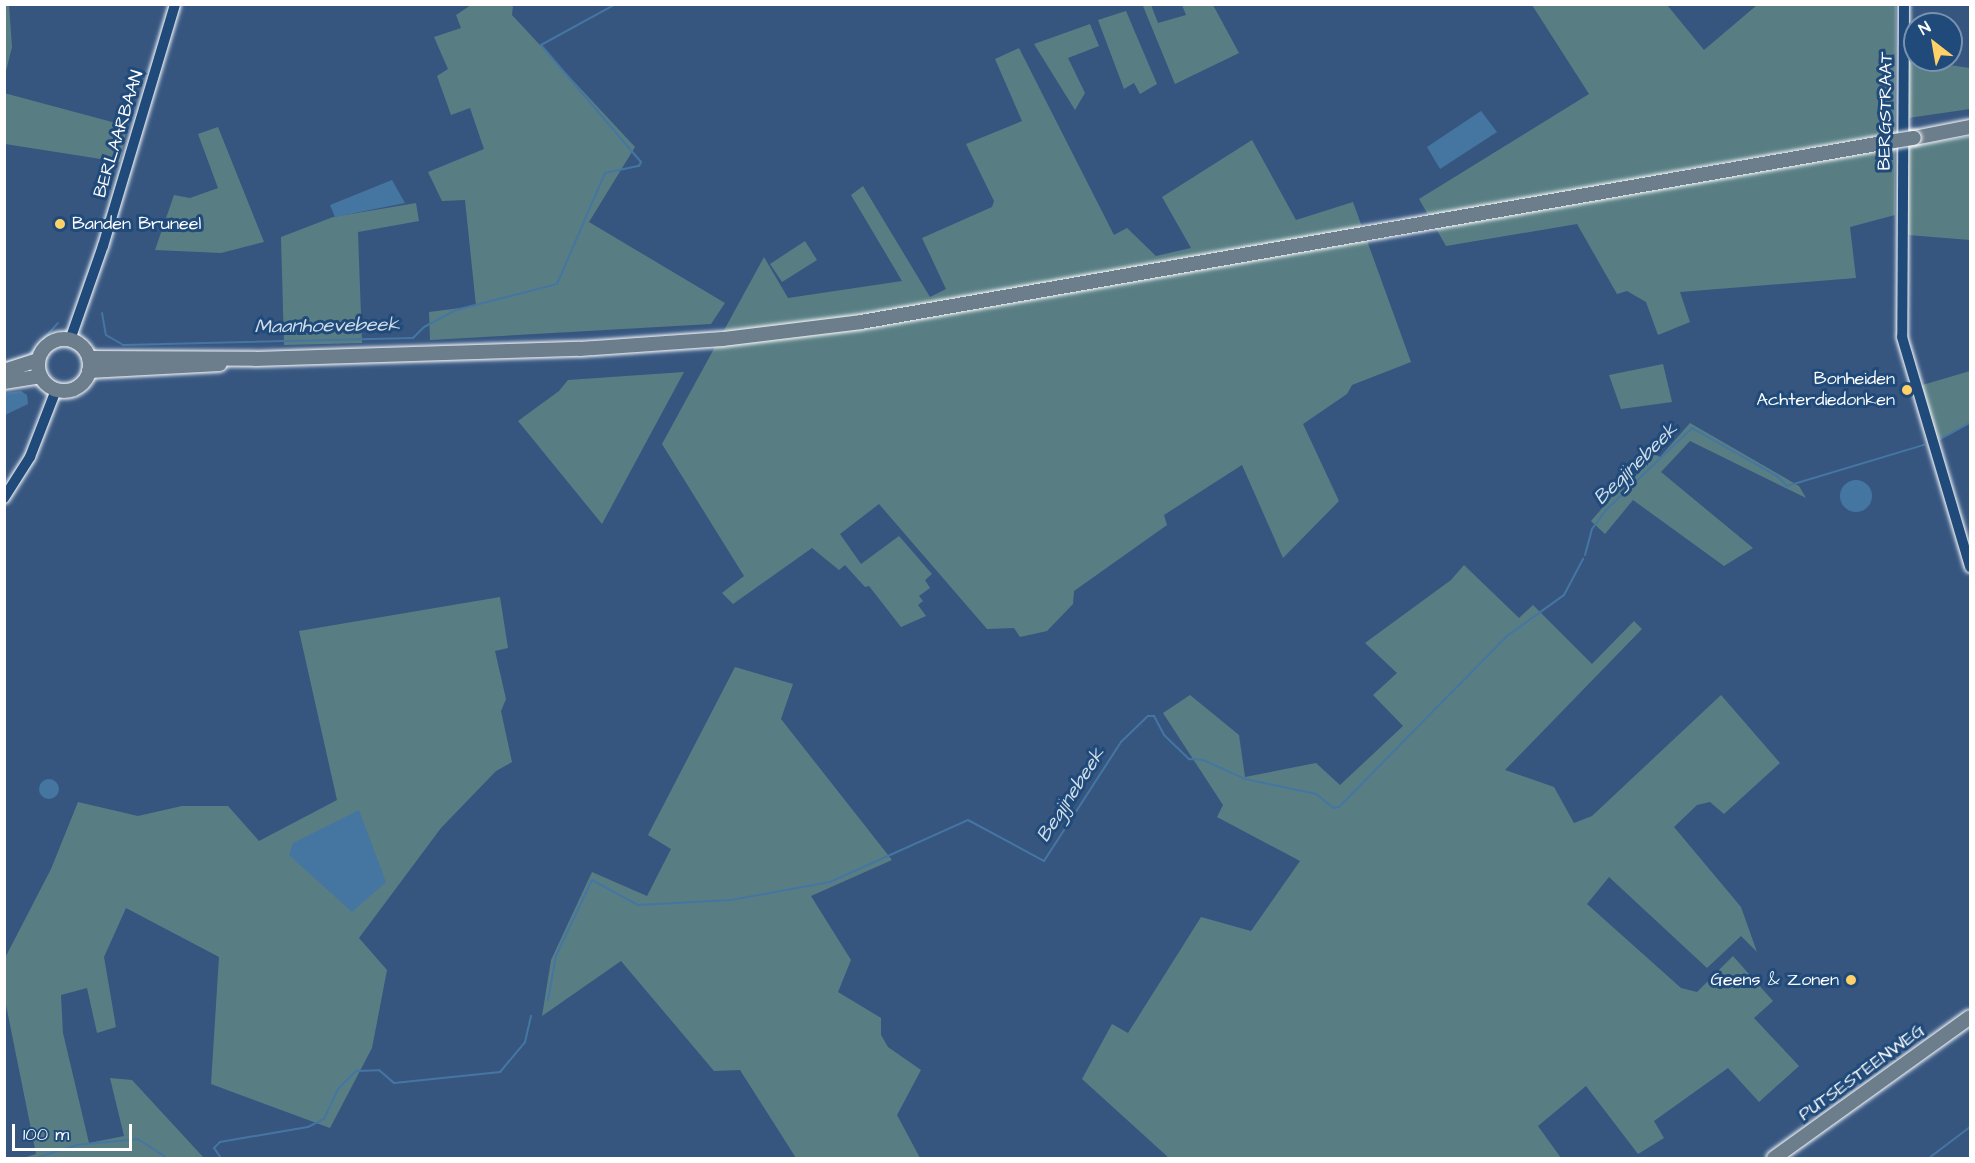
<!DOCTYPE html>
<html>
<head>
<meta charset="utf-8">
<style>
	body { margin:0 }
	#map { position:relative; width:1975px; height:1163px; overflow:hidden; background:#365680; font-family:"Architects Daughter",sans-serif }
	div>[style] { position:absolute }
	.green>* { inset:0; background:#587e84 }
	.water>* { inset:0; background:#4576a2 }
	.round { border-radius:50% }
	.stream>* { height:2px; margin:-1px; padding:0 1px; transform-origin:1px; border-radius:1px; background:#4576a2 }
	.roads { filter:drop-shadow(0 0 2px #fff) drop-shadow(0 0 2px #fff) }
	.minor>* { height:10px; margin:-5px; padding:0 5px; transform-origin:5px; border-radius:5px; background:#1f4a7a }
	.major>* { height:14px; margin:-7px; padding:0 7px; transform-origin:7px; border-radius:7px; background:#6c7d8c }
	.major>.ring { margin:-7px; padding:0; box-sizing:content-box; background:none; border:14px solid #6c7d8c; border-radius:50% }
	.bridges { filter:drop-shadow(0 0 2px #fff) drop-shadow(0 0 2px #fff) }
	.major-bridge>* { height:14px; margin:-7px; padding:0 7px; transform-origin:7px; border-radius:7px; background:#6c7d8c }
	.dots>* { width:16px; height:16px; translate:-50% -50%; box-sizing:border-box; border:3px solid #1f4a7a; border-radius:50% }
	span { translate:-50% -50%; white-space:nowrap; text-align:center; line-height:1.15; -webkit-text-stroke:6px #1f4a7a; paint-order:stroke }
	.street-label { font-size:18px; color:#fff }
	.poi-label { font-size:18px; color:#fff }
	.left { translate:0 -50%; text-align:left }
	.right { translate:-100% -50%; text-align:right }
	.water-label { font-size:20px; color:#d0dde8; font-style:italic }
	.frame { position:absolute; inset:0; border:6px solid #fff; pointer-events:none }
	.north { position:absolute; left:1903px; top:12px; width:60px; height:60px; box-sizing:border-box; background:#1f4a7a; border:2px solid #7992af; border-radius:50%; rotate:329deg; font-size:16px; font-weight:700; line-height:24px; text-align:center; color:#fff }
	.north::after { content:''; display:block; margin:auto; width:21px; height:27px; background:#ffd166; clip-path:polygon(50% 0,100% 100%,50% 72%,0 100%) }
	.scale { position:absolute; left:12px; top:1124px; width:120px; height:27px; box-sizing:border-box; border:3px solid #fff; border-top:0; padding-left:8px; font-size:18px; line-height:21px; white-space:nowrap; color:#fff; -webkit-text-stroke:4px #1f4a7a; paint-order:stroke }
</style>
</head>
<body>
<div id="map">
	<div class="green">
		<i style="clip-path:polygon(5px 4px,9px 5px,12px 47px,5px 75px)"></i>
		<i style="clip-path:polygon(471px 5px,513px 5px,512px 15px,635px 147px,589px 222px,725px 303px,711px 324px,430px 340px,429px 312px,476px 306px,465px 200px,442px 201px,428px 172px,484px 149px,470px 108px,451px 115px,437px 76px,448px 69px,434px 37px,461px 28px,456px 15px)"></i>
		<i style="clip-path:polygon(1151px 5px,1158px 23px,1186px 15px,1182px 5px,1213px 5px,1239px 53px,1175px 84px,1143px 6px)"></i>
		<i style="clip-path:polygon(1532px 5px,1667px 5px,1704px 50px,1757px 5px,1896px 5px,1895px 133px,1670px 172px,1670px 187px,1895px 148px,1895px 215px,1850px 227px,1856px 278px,1680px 292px,1690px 322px,1658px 335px,1646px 302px,1627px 291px,1617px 294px,1577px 224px,1446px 246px,1419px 199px,1589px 94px)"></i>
		<i style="clip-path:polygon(1126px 11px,1157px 84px,1140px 94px,1134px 83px,1124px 89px,1098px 20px)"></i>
		<i style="clip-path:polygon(1090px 24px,1099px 46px,1068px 58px,1085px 93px,1075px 110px,1034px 44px)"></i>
		<i style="clip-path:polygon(1019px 48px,1114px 235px,1127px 228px,1156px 256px,1191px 248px,1162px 197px,1252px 140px,1296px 220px,1353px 202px,1411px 362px,1352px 385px,1347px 394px,1303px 424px,1339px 501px,1283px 558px,1242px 465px,1164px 515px,1167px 525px,1074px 591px,1073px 604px,1047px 631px,1020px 637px,1014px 628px,987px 629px,879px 504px,840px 534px,861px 564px,899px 536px,932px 574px,925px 580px,930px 588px,919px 596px,923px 601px,918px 605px,926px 616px,901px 627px,869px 586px,865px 587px,845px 565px,839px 570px,812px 548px,733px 604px,722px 593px,744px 576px,662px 444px,764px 257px,788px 298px,902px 281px,851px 195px,863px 186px,930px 297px,946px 289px,922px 238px,992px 207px,994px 201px,966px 144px,1022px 121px,995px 59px)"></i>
		<i style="clip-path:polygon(1908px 54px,1915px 56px,1915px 60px,1970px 68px,1970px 109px,1908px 118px)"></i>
		<i style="clip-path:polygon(4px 93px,127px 126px,120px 162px,5px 144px)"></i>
		<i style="clip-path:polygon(218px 127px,264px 242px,221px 253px,155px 250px,174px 195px,190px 198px,218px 188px,198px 134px)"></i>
		<i style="clip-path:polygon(1970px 136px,1970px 240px,1908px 235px,1907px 147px)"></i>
		<i style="clip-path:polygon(416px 203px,419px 221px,358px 232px,362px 343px,284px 345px,281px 237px,333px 217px)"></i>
		<i style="clip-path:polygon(805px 241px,817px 260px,782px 282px,770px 264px)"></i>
		<i style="clip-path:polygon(1663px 364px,1672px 402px,1621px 409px,1609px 375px)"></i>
		<i style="clip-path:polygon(1970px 371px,1970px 423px,1937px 441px,1919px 386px)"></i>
		<i style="clip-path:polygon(684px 372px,602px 524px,518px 421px,559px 391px,568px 380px)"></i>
		<i style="clip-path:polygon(1690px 423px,1799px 486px,1806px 498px,1690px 441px,1661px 472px,1753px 548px,1724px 566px,1633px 500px,1605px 534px,1591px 521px,1651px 452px,1660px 457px)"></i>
		<i style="clip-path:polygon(1464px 565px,1519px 618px,1533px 605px,1592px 664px,1634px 621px,1642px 629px,1505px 770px,1554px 787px,1574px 823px,1592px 816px,1721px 695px,1780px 763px,1724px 814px,1710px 802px,1697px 805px,1674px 827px,1741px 907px,1757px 952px,1741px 936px,1707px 968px,1609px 877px,1587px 904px,1681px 988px,1697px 992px,1733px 956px,1773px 1001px,1754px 1018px,1799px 1066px,1759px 1102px,1728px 1068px,1654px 1121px,1664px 1138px,1638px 1154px,1586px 1086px,1538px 1126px,1561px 1158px,1169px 1158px,1082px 1079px,1112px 1024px,1128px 1033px,1201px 917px,1251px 931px,1300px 861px,1217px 817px,1223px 805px,1163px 713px,1190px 695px,1239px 735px,1245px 777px,1316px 763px,1340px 785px,1403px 726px,1373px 695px,1397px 673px,1365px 643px,1451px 580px)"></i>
		<i style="clip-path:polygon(500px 597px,508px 648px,495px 651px,506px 699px,501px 711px,512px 762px,496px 771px,441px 828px,359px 938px,387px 970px,372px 1048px,330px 1128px,211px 1084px,219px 957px,126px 908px,104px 957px,116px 1027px,97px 1033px,87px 988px,61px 995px,63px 1033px,89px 1143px,124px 1136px,110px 1078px,132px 1080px,204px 1158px,23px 1158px,36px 1154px,5px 1000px,6px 956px,51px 869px,78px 802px,138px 816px,182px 806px,228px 806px,259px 841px,337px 800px,299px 631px)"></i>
		<i style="clip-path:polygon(735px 667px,793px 684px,781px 719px,892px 860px,811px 896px,851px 960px,838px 992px,881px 1018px,881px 1035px,888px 1047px,921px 1070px,897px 1115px,920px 1158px,796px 1158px,740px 1070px,714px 1071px,621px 961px,542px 1016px,551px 960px,592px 872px,647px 896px,671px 849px,648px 835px)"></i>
	</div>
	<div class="water">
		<i style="clip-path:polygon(1481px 111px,1497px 132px,1440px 169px,1427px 147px)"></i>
		<i style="clip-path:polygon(392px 180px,405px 203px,335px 217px,330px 205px)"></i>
		<i style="clip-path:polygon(21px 391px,27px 395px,28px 404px,5px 415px,5px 393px)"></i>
		<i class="round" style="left:1840px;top:480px;width:32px;height:32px"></i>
		<i class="round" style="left:39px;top:779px;width:20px;height:20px"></i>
		<i style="clip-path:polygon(359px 810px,386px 882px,352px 912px,289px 855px,293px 843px)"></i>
	</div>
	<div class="stream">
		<i style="left:102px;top:313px;width:22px;rotate:80deg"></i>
		<i style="left:106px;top:335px;width:20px;rotate:30deg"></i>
		<i style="left:123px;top:345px;width:290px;rotate:-1.4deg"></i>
		<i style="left:413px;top:338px;width:16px;rotate:-45deg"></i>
		<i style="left:424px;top:327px;width:36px;rotate:-28deg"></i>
		<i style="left:456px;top:310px;width:104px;rotate:-14.4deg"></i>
		<i style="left:557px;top:284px;width:121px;rotate:-66.6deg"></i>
		<i style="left:605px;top:173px;width:35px;rotate:-12deg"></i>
		<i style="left:639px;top:166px;width:4px;rotate:-63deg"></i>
		<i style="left:641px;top:162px;width:154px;rotate:-130.5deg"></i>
		<i style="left:541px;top:45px;width:85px;rotate:-28.7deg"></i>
		<i style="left:4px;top:363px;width:26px;rotate:-18deg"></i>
		<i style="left:29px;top:355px;width:43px;rotate:-47.8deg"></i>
		<i style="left:1937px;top:441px;width:38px;rotate:-29deg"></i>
		<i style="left:1585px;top:555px;width:27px;rotate:-75deg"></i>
		<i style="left:1592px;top:529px;width:24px;rotate:-54deg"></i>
		<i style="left:1606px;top:510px;width:119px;rotate:-43.6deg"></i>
		<i style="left:1692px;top:428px;width:98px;rotate:29.5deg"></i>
		<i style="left:1777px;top:476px;width:14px;rotate:45deg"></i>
		<i style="left:1787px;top:486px;width:143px;rotate:-16.7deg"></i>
		<i style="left:548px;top:1000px;width:45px;rotate:-79.7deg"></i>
		<i style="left:556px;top:956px;width:84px;rotate:-64.7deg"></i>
		<i style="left:592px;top:880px;width:52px;rotate:28.5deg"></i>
		<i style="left:638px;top:905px;width:93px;rotate:-3.1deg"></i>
		<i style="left:731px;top:900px;width:101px;rotate:-10.3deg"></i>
		<i style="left:830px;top:882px;width:151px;rotate:-24.2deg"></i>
		<i style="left:968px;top:820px;width:86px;rotate:28.3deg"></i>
		<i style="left:1044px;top:861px;width:142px;rotate:-57.1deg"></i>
		<i style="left:1121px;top:742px;width:37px;rotate:-44deg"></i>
		<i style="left:1148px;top:716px;width:6px"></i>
		<i style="left:1154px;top:716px;width:21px;rotate:62deg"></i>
		<i style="left:1164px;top:735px;width:35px;rotate:44deg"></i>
		<i style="left:1189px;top:759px;width:14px;rotate:4deg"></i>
		<i style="left:1203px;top:760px;width:46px;rotate:24.3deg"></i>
		<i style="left:1245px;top:779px;width:73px;rotate:11.9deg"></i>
		<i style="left:1316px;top:794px;width:22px;rotate:39deg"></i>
		<i style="left:1333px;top:808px;width:6px;rotate:-9deg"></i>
		<i style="left:1339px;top:807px;width:240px;rotate:-45.5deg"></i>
		<i style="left:1507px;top:636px;width:70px;rotate:-35.7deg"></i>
		<i style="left:1564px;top:595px;width:41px;rotate:-62.2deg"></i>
		<i style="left:36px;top:1158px;width:43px;rotate:-17.6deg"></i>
		<i style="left:77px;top:1145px;width:61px;rotate:-5.6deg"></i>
		<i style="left:138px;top:1139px;width:35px;rotate:33deg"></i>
		<i style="left:221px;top:1158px;width:12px;rotate:-125deg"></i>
		<i style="left:214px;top:1148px;width:8px;rotate:-45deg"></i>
		<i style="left:220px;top:1142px;width:89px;rotate:-9.7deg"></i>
		<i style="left:308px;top:1127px;width:18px;rotate:-27deg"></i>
		<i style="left:324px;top:1119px;width:33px;rotate:-65deg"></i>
		<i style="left:338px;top:1089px;width:25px;rotate:-45deg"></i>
		<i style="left:356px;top:1071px;width:23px;rotate:-2deg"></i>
		<i style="left:379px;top:1070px;width:20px;rotate:41deg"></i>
		<i style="left:394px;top:1083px;width:107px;rotate:-5.9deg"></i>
		<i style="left:500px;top:1072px;width:39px;rotate:-50deg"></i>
		<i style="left:525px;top:1042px;width:27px;rotate:-77deg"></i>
		<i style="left:1929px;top:1158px;width:51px;rotate:-37.1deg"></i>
	</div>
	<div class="roads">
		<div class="minor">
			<i style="left:1904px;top:4px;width:333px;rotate:90.3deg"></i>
			<i style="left:1902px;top:337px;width:240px;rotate:73.5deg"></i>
			<i style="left:70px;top:340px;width:100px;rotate:-70.7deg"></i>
			<i style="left:103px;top:246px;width:252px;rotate:-73.4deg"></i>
			<i style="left:4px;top:498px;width:49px;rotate:-57.6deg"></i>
			<i style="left:30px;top:457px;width:72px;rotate:-68.8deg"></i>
		</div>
		<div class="major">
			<i style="left:1914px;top:138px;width:57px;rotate:-11.1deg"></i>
			<i class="ring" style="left:38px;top:339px;width:38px;height:38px"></i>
			<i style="left:89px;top:358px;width:166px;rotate:0.3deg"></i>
			<i style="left:255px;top:359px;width:325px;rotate:-1.8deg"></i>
			<i style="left:580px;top:349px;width:143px;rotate:-4deg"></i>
			<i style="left:723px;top:339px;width:139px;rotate:-7deg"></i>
			<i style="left:861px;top:322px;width:1043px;rotate:-9.94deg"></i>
			<i style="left:4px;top:371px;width:36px;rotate:-18deg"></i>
			<i style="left:89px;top:371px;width:131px;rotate:-3.1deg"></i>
			<i style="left:4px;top:382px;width:36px;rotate:-9deg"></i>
			<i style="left:1774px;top:1158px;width:241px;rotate:-35.7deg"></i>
		</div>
	</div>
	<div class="bridges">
		<div class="major-bridge">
			<i style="left:1888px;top:142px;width:26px;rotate:-9deg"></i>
		</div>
	</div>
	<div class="dots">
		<i style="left:60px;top:224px;background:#ffd166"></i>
		<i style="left:1907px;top:390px;background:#ffd166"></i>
		<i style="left:1851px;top:980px;background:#ffd166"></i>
	</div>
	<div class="street-label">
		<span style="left:1886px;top:111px;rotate:-89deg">BERGSTRAAT</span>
		<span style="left:119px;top:134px;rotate:-73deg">BERLAARBAAN</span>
		<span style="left:1862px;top:1073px;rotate:-36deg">PUTSESTEENWEG</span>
	</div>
	<div class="poi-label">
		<span class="left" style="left:72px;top:224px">Banden Bruneel</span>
		<span class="right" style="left:1895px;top:390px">Bonheiden<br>Achterdiedonken</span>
		<span class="right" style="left:1839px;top:980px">Geens &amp; Zonen</span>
	</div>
	<div class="water-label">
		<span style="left:327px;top:326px;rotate:-1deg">Maanhoevebeek</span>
		<span style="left:1636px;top:464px;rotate:-44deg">Begijnebeek</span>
		<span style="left:1071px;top:795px;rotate:-57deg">Begijnebeek</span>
	</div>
	<div class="frame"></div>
	<div class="north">N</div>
	<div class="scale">100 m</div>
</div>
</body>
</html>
